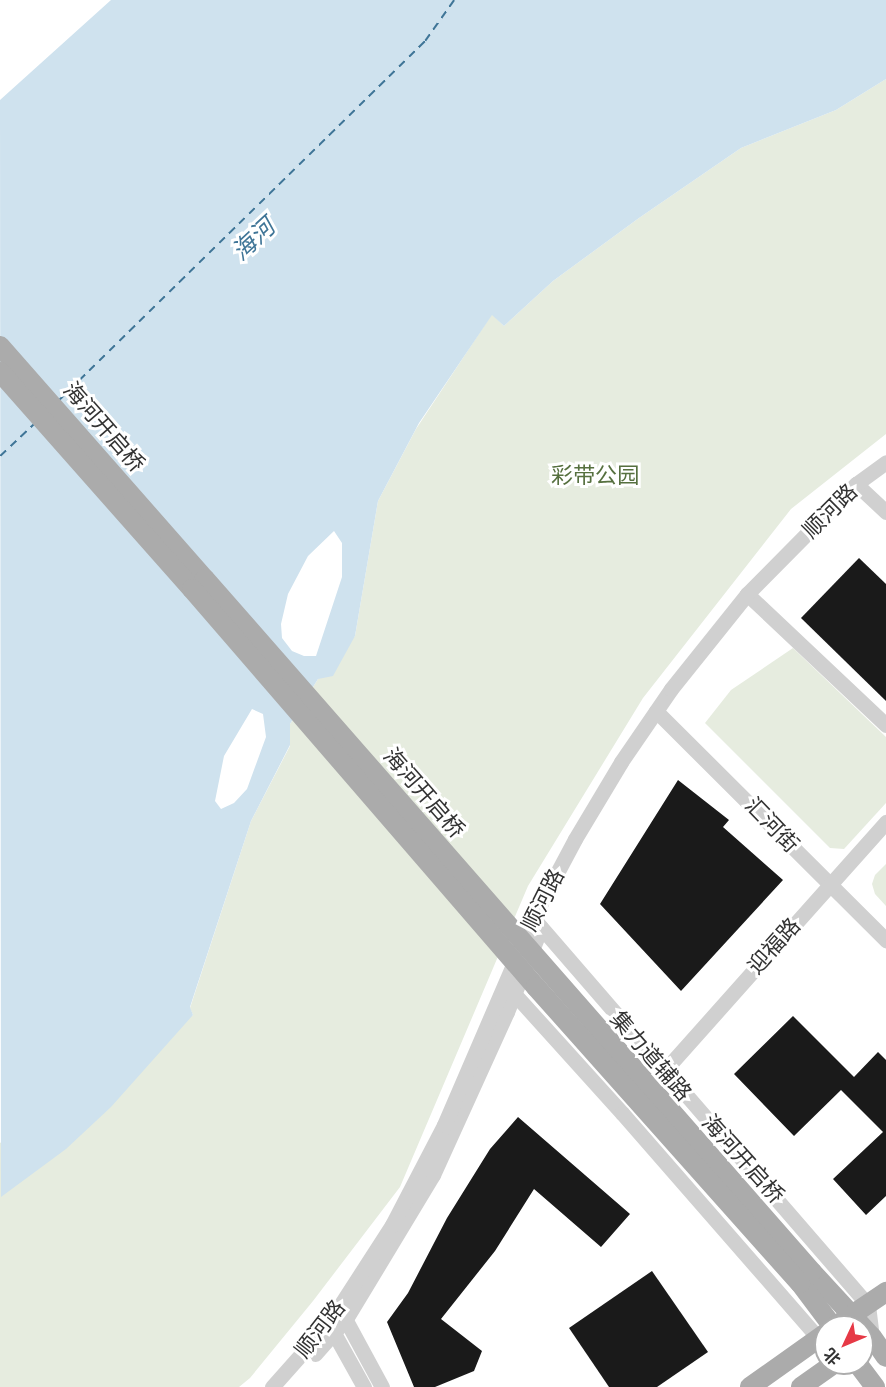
<!DOCTYPE html>
<html>
<head>
<meta charset="utf-8">
<style>
	body { margin:0 }
	#map { position:relative; width:886px; height:1387px; overflow:hidden; background:#fff; font-family:Signika,"Noto Sans SC",sans-serif }
	div>[style] { position:absolute }
	.green>* { inset:0; background:#e6ecdf }
	.water>* { inset:0; background:#cfe2ee }
	.ferry>* { height:1.5px; margin-top:-0.75px; transform-origin:0; background:repeating-linear-gradient(90deg,#3f7597 0 8px,transparent 0 14px) }
	.building>* { inset:0; background:#1a1a1a }
	.minor>* { height:15px; margin:-7.5px; padding:0 7.5px; transform-origin:7.5px; border-radius:7.5px; background:#d0d0d0 }
	.major>* { height:20px; margin:-10px; padding:0 10px; transform-origin:10px; border-radius:10px; background:#ababab }
	.major-bridge>* { height:20px; margin:-10px; padding:0 10px; transform-origin:10px; border-radius:10px; background:#ababab }
	span { translate:-50% -50%; white-space:nowrap; text-align:center; line-height:1.15; -webkit-text-stroke:6px #fff; paint-order:stroke }
	.street-label { font-size:22px; color:#333 }
	.park-label { font-size:22px; color:#56703f }
	.water-label { font-size:24px; color:#3f7597; font-style:italic }
	.north { position:absolute; left:814px; top:1315px; width:60px; height:60px; box-sizing:border-box; background:#fff; border:2px solid #adadad; border-radius:50%; rotate:226deg; font-size:16px; font-weight:700; line-height:24px; text-align:center; color:#333 }
	.north::after { content:''; display:block; margin:auto; width:21px; height:27px; background:#e63946; clip-path:polygon(50% 0,100% 100%,50% 72%,0 100%) }
</style>
</head>
<body>
<div id="map">
	<div class="green">
		<i style="clip-path:polygon(886px 79px,886px 434px,791px 509px,643px 698px,528px 886px,400px 1187px,313px 1301px,250px 1378px,239px 1387px,0 1387px,0 1143px,193px 1015px,190px 1008px,251px 821px,290px 746px,290px 724px,318px 679px,355px 636px,378px 501px,416px 429px,492px 314px,504px 326px,553px 281px,639px 218px,741px 148px,836px 110px)"></i>
		<i style="clip-path:polygon(793px 648px,886px 737px,886px 803px,844px 849px,830px 848px,705px 723px,731px 690px)"></i>
		<i style="clip-path:polygon(886px 864px,886px 906px,875px 894px,872px 884px,875px 875px)"></i>
	</div>
	<div class="water">
		<i style="clip-path:polygon(evenodd,111px 0,886px 0,886px 79px,836px 110px,741px 148px,639px 218px,553px 281px,504px 326px,492px 315px,419px 423px,378px 501px,355px 636px,333px 676px,318px 679px,290px 724px,290px 745px,251px 821px,190px 1007px,193px 1015px,111px 1107px,66px 1149px,1px 1197px,0 100px,111px 0,334px 531px,342px 543px,342px 577px,316px 656px,304px 656px,292px 651px,282px 638px,281px 624px,288px 594px,308px 556px,334px 531px,111px 0,252px 709px,263px 714px,266px 737px,247px 789px,234px 803px,221px 809px,215px 801px,224px 756px,252px 709px)"></i>
	</div>
	<div class="ferry">
		<i style="left:59px;top:400px;width:513px;rotate:-44.45deg"></i>
		<i style="left:425px;top:41px;width:50px;rotate:-54.7deg"></i>
		<i style="left:0;top:456px;width:47px;rotate:-43.3deg"></i>
	</div>
	<div class="building">
		<i style="clip-path:polygon(859px 558px,886px 584px,886px 701px,801px 618px)"></i>
		<i style="clip-path:polygon(678px 780px,729px 820px,723px 827px,783px 880px,681px 991px,600px 904px)"></i>
		<i style="clip-path:polygon(793px 1016px,854px 1077px,878px 1052px,886px 1060px,886px 1196px,866px 1215px,833px 1179px,883px 1132px,841px 1090px,794px 1136px,734px 1074px)"></i>
		<i style="clip-path:polygon(518px 1117px,630px 1214px,601px 1247px,534px 1189px,495px 1251px,441px 1319px,482px 1351px,474px 1371px,435px 1387px,414px 1387px,387px 1322px,408px 1293px,447px 1218px,490px 1149px)"></i>
		<i style="clip-path:polygon(652px 1271px,708px 1352px,657px 1387px,609px 1387px,569px 1328px)"></i>
	</div>
	<div class="minor">
		<i style="left:856px;top:484px;width:41px;rotate:43deg"></i>
		<i style="left:747px;top:594px;width:191px;rotate:43.3deg"></i>
		<i style="left:656px;top:711px;width:325px;rotate:44.9deg"></i>
		<i style="left:533px;top:918px;width:512px;rotate:49.12deg"></i>
		<i style="left:868px;top:1305px;width:32px;rotate:83deg"></i>
		<i style="left:509px;top:988px;width:169px;rotate:47.9deg"></i>
		<i style="left:622px;top:1113px;width:298px;rotate:48.9deg"></i>
		<i style="left:818px;top:1338px;width:9px;rotate:27deg"></i>
		<i style="left:664px;top:1071px;width:334px;rotate:-48.3deg"></i>
		<i style="left:342px;top:1313px;width:84px;rotate:61.6deg"></i>
		<i style="left:330px;top:1326px;width:70px;rotate:60.9deg"></i>
		<i style="left:315px;top:1354px;width:47px;rotate:-48.5deg"></i>
		<i style="left:346px;top:1319px;width:168px;rotate:-58.9deg"></i>
		<i style="left:433px;top:1175px;width:179px;rotate:-65.6deg"></i>
		<i style="left:507px;top:1012px;width:91px;rotate:-68deg"></i>
		<i style="left:272px;top:1387px;width:84px;rotate:-48.4deg"></i>
		<i style="left:328px;top:1324px;width:118px;rotate:-57.1deg"></i>
		<i style="left:392px;top:1225px;width:113px;rotate:-62.5deg"></i>
		<i style="left:444px;top:1125px;width:225px;rotate:-66.7deg"></i>
		<i style="left:533px;top:918px;width:89px;rotate:-62deg"></i>
		<i style="left:575px;top:839px;width:90px;rotate:-59.1deg"></i>
		<i style="left:621px;top:762px;width:88px;rotate:-55.6deg"></i>
		<i style="left:671px;top:689px;width:122px;rotate:-51.3deg"></i>
		<i style="left:747px;top:594px;width:155px;rotate:-45.3deg"></i>
		<i style="left:856px;top:484px;width:37px;rotate:-36deg"></i>
	</div>
	<div class="major">
		<i style="left:0;top:346px;width:310px;rotate:48.7deg"></i>
		<i style="left:0;top:372px;width:290px;rotate:48.5deg"></i>
		<i style="left:812px;top:1272px;width:88px;rotate:47.3deg"></i>
		<i style="left:872px;top:1337px;width:24px;rotate:55deg"></i>
		<i style="left:800px;top:1283px;width:55px;rotate:53.1deg"></i>
		<i style="left:834px;top:1327px;width:63px;rotate:-33.9deg"></i>
		<i style="left:857px;top:1363px;width:30px;rotate:53deg"></i>
		<i style="left:750px;top:1387px;width:93px;rotate:-35.4deg"></i>
		<i style="left:801px;top:1387px;width:42px;rotate:-35.2deg"></i>
	</div>
	<div class="major-bridge">
		<i style="left:205px;top:579px;width:921px;rotate:48.78deg"></i>
		<i style="left:192px;top:589px;width:526px;rotate:49.16deg"></i>
		<i style="left:536px;top:987px;width:397px;rotate:48.3deg"></i>
	</div>
	<div class="street-label">
		<span style="left:104px;top:427px;rotate:49deg">海河开启桥</span>
		<span style="left:830px;top:511px;rotate:-45deg">顺河路</span>
		<span style="left:424px;top:793px;rotate:49deg">海河开启桥</span>
		<span style="left:772px;top:825px;rotate:46deg">汇河街</span>
		<span style="left:543px;top:900px;rotate:-63deg">顺河路</span>
		<span style="left:774px;top:946px;rotate:-48deg">迎福路</span>
		<span style="left:651px;top:1056px;rotate:49deg">集力道辅路</span>
		<span style="left:743px;top:1159px;rotate:48deg">海河开启桥</span>
		<span style="left:320px;top:1329px;rotate:-52deg">顺河路</span>
	</div>
	<div class="park-label">
		<span style="left:595px;top:476px">彩带公园</span>
	</div>
	<div class="water-label">
		<span style="left:254px;top:240px;rotate:-43deg">海河</span>
	</div>
	<div class="north">北</div>
</div>
</body>
</html>
